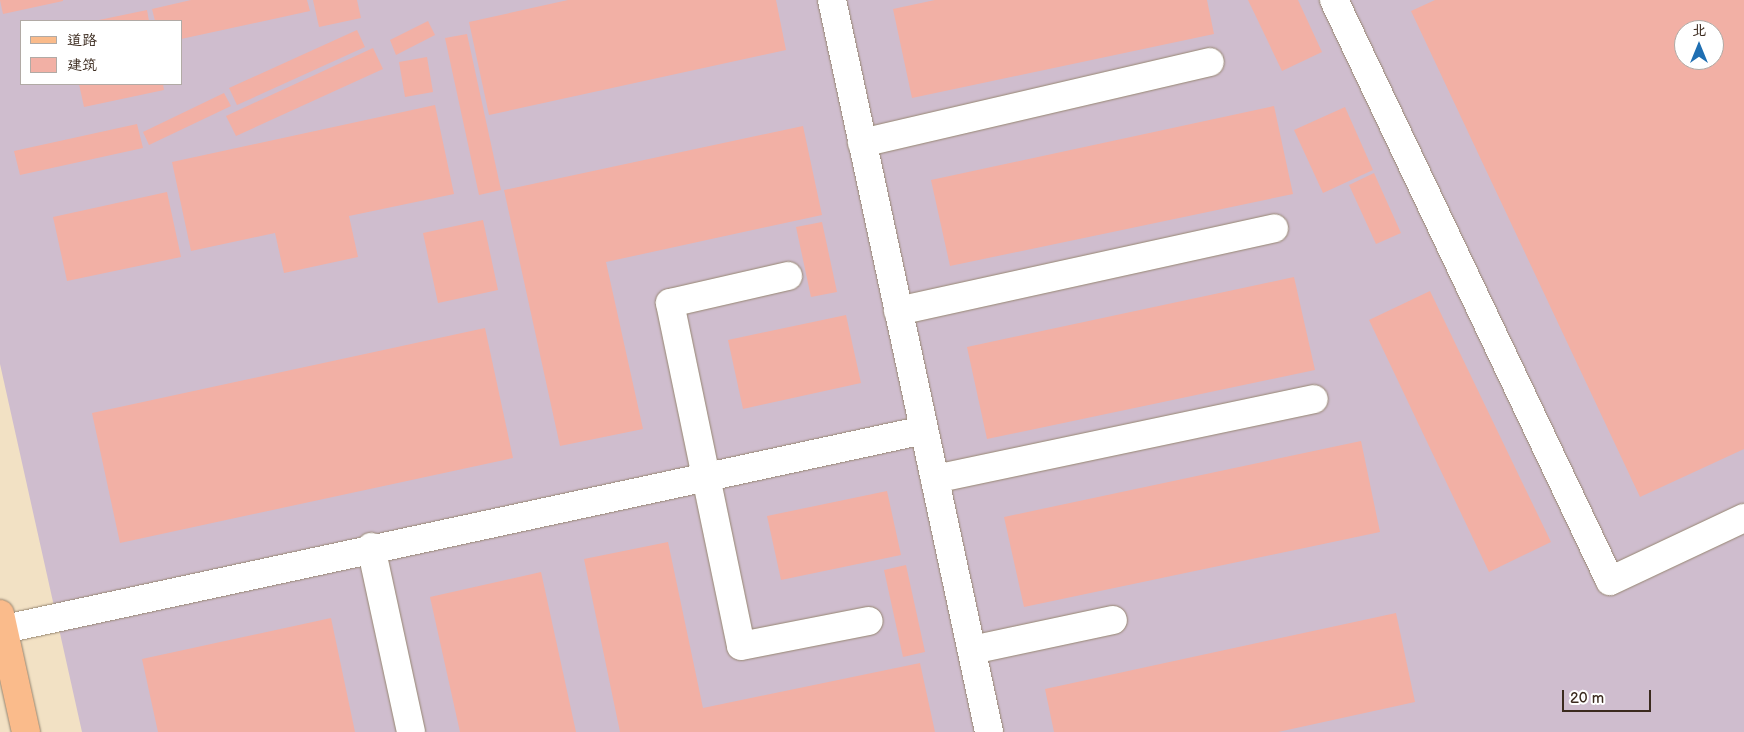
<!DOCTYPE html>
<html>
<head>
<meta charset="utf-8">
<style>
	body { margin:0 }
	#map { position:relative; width:1744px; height:732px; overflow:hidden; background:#f2e1c4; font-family:"Balsamiq Sans","LXGW WenKai TC",sans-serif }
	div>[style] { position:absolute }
	.industrial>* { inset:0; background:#cfbdce }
	.building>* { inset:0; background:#f2b0a5 }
	.roads { filter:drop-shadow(0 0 1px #968671) drop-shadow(0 0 1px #968671) }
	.minor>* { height:28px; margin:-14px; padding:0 14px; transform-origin:14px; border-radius:14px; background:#fff }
	.major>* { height:28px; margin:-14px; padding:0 14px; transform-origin:14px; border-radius:14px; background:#fabb8b }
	span { translate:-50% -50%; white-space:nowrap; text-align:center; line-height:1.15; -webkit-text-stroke:4.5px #fff; paint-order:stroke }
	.legend { position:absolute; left:20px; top:20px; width:162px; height:65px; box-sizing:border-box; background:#fff; border:1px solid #b1aaa5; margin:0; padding:6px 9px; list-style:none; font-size:15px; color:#3b2a1e }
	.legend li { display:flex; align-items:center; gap:10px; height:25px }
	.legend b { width:25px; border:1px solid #b1aaa5 }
	.north { position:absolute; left:1674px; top:20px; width:50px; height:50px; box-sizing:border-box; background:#fff; border:1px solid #b1aaa5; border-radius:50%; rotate:0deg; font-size:14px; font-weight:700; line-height:20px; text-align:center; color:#3b2a1e }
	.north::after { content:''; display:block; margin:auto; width:18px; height:22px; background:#1f6fb2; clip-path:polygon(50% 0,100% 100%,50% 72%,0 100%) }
	.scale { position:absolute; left:1562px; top:690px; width:89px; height:22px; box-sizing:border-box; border:2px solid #3b2a1e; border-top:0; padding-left:6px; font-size:15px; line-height:18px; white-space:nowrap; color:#3b2a1e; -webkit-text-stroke:4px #fff; paint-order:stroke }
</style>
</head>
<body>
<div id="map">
	<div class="industrial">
		<i style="clip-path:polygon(evenodd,0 0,1744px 0,1744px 732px,82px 732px,0 364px,0 0,21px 21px,181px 21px,181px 84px,21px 84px,21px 21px,0 0,1684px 30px,1714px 30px,1714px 60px,1684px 60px,1684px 30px)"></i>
	</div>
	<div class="building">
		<i style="clip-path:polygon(0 0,63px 0,63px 1px,3px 14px)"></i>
		<i style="clip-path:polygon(191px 0,307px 0,310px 11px,181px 39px,181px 21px,155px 21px,152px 9px)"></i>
		<i style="clip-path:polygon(313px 0,357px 0,361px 18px,319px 27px)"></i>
		<i style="clip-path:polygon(568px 0,776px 0,786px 50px,489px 115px,469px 22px)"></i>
		<i style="clip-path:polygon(935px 0,1207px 0,1214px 34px,912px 98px,893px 9px)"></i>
		<i style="clip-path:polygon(1248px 0,1298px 0,1322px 52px,1282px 71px)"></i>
		<i style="clip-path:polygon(evenodd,1435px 0,1744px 0,1744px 449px,1640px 497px,1411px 11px,1435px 0,1684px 30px,1714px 30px,1714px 60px,1684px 60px,1684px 30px)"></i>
		<i style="clip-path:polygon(147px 10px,149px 21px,99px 21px,99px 20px)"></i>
		<i style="clip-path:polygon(428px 21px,435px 35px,396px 55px,390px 40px)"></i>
		<i style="clip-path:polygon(357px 30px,365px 47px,237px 105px,229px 88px)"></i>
		<i style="clip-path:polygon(467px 34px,501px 190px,479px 195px,445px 38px)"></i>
		<i style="clip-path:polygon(373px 48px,383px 69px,236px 136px,226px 116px)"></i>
		<i style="clip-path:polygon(427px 57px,433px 92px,405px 97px,399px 62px)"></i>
		<i style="clip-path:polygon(79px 84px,163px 84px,164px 90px,84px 107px)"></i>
		<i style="clip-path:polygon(224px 93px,231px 106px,149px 145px,143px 132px)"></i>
		<i style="clip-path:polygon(435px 105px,454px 194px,349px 216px,358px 257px,284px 273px,275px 233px,191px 251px,172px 162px)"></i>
		<i style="clip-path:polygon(1274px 106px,1293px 194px,950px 266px,931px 180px)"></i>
		<i style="clip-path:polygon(1345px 107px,1373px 170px,1323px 193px,1294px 130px)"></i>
		<i style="clip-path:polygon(137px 124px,143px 148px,20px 175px,14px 151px)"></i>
		<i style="clip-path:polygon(803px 126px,822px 215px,606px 262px,643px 429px,560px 446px,504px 190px)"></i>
		<i style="clip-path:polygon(1374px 173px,1401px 233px,1376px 244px,1349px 185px)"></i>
		<i style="clip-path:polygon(167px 192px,181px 257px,67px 281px,53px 217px)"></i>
		<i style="clip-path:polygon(483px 220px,498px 290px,438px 303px,423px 233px)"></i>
		<i style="clip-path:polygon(822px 222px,837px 292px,811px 297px,796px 227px)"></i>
		<i style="clip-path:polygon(1294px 277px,1315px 370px,987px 439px,967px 347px)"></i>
		<i style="clip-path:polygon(1430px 291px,1551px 542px,1489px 572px,1369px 320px)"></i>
		<i style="clip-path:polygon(846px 315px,861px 383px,743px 409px,728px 340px)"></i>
		<i style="clip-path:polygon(485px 328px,513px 458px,120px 543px,92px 413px)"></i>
		<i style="clip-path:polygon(1361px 441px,1380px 532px,1024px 607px,1004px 517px)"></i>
		<i style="clip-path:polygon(887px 491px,901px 555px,781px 580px,767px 516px)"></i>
		<i style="clip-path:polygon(668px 542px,703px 708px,920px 663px,935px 732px,620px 732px,584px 559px)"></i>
		<i style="clip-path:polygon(906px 565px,925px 652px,903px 657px,884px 570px)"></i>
		<i style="clip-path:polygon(541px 572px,576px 732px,460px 732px,430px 597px)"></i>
		<i style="clip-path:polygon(1396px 613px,1415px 702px,1278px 732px,1054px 732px,1045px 689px)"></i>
		<i style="clip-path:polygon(331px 618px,355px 732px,158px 732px,142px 659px)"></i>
	</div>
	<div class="roads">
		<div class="minor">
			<i style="left:832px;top:0;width:749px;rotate:77.89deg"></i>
			<i style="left:1334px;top:0;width:643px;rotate:64.59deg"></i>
			<i style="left:1610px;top:581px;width:148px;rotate:-25.2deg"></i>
			<i style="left:862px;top:143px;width:357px;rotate:-13.1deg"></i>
			<i style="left:788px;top:276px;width:121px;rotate:167.1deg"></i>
			<i style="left:670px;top:303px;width:350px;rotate:78.3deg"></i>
			<i style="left:741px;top:646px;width:130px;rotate:-11.1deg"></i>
			<i style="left:898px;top:311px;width:385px;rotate:-12.4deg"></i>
			<i style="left:935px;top:479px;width:387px;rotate:-11.9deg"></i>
			<i style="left:371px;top:547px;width:189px;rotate:77.8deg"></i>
			<i style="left:0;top:630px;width:945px;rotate:-12.21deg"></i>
			<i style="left:972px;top:650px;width:144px;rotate:-12deg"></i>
		</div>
		<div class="major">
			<i style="left:0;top:614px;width:121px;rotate:77.6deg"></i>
		</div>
	</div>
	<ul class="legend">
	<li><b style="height:6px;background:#fabb8b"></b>道路</li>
	<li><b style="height:14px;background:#f2b0a5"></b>建筑</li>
	</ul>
	<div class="north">北</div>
	<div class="scale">20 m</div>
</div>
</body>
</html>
